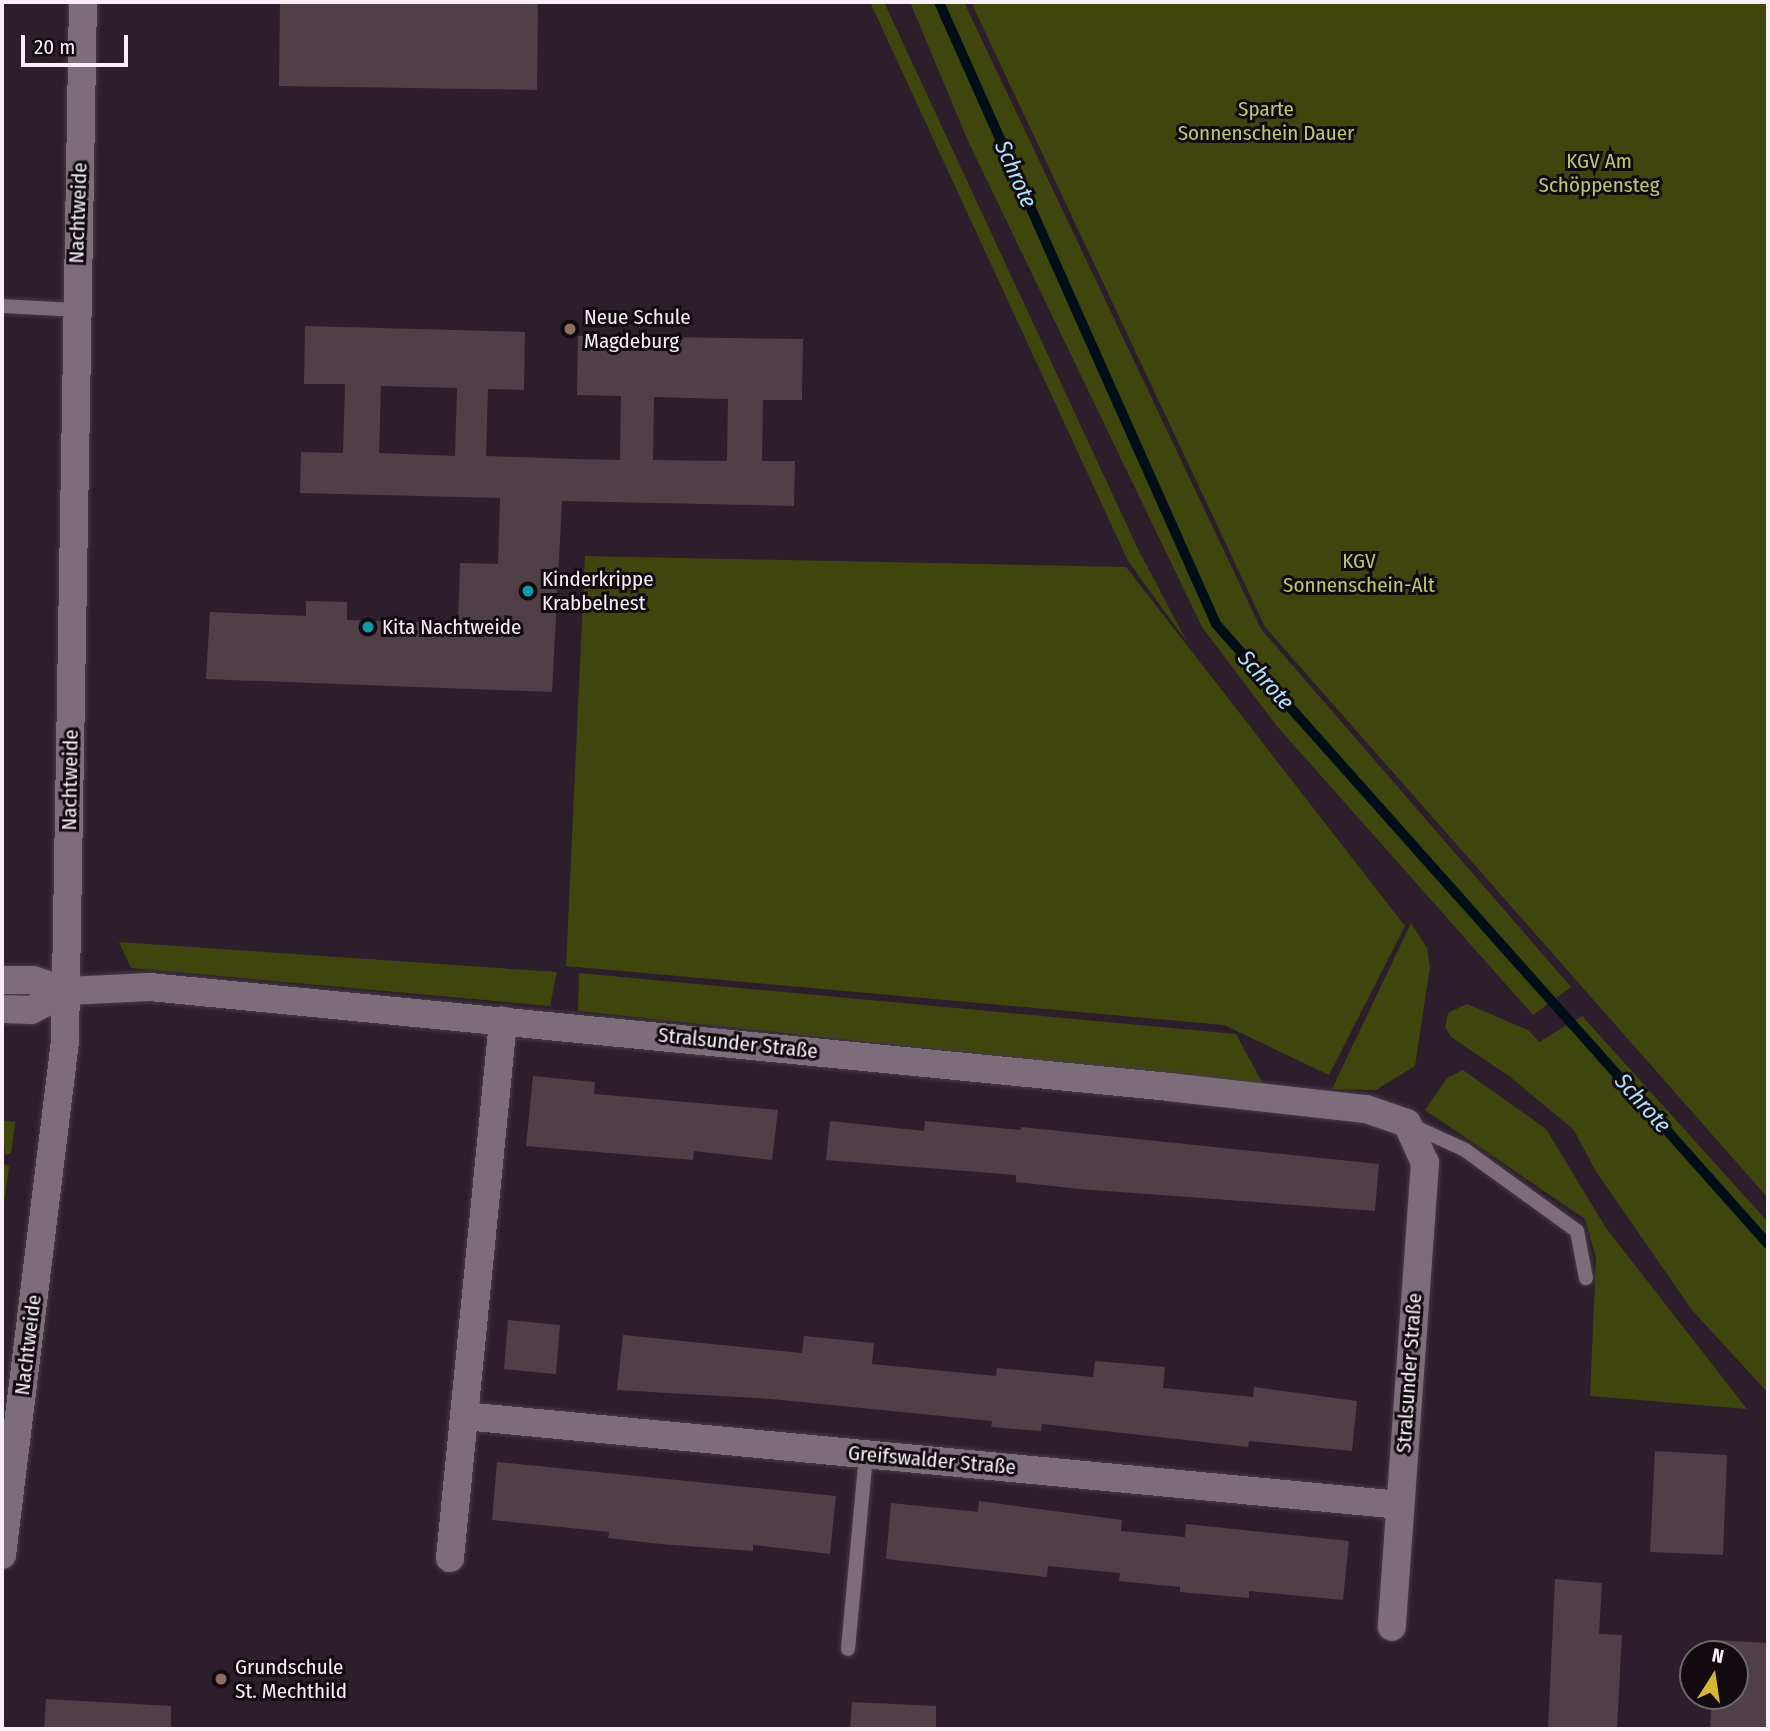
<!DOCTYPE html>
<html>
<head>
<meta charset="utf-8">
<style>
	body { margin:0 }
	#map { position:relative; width:1770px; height:1731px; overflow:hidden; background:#2c1f2b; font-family:"Fira Sans Condensed",sans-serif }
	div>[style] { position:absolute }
	.green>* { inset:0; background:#3e460d }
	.stream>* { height:10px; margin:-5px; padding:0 5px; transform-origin:5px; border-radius:5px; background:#000f17 }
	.building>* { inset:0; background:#513f47 }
	.roads { filter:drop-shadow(0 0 2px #463c45) drop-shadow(0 0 2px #463c45) }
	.service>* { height:14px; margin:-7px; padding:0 7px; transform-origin:7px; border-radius:7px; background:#7d6d7b }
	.minor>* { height:28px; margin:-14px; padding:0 14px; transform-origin:14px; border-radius:14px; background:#7d6d7b }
	.dots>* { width:19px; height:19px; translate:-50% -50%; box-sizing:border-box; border:4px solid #110b10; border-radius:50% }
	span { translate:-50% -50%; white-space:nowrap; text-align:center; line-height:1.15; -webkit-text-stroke:6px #110b10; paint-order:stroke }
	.park-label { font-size:21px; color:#b9c871 }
	.street-label { font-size:21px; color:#f8eff7 }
	.poi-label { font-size:21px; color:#f8eff7 }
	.left { translate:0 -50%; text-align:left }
	.water-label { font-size:23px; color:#ace6fe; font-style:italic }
	.frame { position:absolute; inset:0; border:4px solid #f8eff7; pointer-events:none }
	.north { position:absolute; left:1679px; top:1640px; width:70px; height:70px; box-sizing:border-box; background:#110b10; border:2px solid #6d666c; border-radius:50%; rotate:12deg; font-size:19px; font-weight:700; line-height:28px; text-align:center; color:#f8eff7 }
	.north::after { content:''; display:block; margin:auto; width:24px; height:32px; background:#d5b535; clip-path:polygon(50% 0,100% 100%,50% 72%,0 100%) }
	.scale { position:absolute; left:21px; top:35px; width:107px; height:32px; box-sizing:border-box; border:4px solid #f8eff7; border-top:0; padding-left:9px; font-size:21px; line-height:24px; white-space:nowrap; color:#f8eff7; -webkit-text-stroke:5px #110b10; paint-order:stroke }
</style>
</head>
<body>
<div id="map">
	<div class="green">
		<i style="clip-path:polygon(870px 2px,884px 2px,1137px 547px,1187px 642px,1128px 561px)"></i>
		<i style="clip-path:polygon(910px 2px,964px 2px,1261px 629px,1571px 987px,1533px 1015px,1276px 725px,1202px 627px,968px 141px)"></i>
		<i style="clip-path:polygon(971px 2px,1768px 2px,1768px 1198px,1265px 627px)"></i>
		<i style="clip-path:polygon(585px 556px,1126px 567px,1405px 926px,1329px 1075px,1224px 1025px,566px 966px)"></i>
		<i style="clip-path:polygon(1411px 923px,1427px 948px,1430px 967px,1415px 1066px,1376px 1090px,1332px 1089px)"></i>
		<i style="clip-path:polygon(119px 942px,557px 972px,550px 1006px,131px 968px)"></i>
		<i style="clip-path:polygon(579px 973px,1236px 1034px,1263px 1084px,578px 1011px)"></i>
		<i style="clip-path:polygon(1467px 1004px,1528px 1030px,1539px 1042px,1582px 1016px,1768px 1222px,1768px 1393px,1692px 1310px,1595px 1170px,1574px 1130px,1509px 1076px,1451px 1037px,1445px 1027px,1448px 1013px)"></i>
		<i style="clip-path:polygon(1463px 1070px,1546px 1129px,1606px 1228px,1747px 1409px,1590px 1396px,1596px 1258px,1585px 1219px,1425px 1110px,1447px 1078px)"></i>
		<i style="clip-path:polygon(2px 1120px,15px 1122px,11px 1153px,5px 1155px)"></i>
		<i style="clip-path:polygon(2px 1163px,9px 1166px,3px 1212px,2px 1212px)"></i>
	</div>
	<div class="stream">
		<i style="left:939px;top:2px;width:681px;rotate:65.99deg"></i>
		<i style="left:1216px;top:624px;width:830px;rotate:48.32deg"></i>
	</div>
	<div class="building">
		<i style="clip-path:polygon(280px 2px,538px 2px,537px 90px,279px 86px)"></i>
		<i style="clip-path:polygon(evenodd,305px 326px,525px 332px,524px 390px,488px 389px,486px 456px,575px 459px,620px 460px,621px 396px,577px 395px,578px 336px,803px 339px,802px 400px,763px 400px,762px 461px,795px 461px,794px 506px,562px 501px,552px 692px,206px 679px,210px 612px,306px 616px,306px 601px,347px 602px,347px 620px,458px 623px,460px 563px,498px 564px,500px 498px,300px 493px,301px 452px,343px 453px,345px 384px,304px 384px,305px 326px,381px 386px,457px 388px,455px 456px,379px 453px,381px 386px,305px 326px,654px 397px,728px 399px,727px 461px,653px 460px,654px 397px)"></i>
		<i style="clip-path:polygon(533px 1076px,595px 1082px,594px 1094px,778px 1110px,772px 1160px,694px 1151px,693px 1160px,526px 1146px)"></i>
		<i style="clip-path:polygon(830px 1121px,924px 1131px,925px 1121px,1021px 1130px,1021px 1127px,1379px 1164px,1375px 1211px,1080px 1189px,1016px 1182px,1016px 1175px,826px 1160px)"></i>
		<i style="clip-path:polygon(508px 1320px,560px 1325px,556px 1374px,504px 1369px)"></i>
		<i style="clip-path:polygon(623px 1335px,802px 1353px,804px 1336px,874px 1343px,872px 1364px,996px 1376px,997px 1368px,1093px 1377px,1095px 1361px,1165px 1367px,1163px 1388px,1253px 1397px,1254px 1387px,1357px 1401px,1352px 1451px,1249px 1441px,1248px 1447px,1042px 1424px,1041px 1431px,991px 1427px,992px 1421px,772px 1399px,617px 1390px)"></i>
		<i style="clip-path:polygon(1655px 1451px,1727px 1455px,1723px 1555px,1650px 1552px)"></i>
		<i style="clip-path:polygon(497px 1462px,836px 1496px,830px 1554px,753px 1545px,753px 1551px,661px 1544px,608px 1538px,609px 1532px,492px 1520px)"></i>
		<i style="clip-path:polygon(979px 1501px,1122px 1520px,1121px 1531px,1185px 1537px,1186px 1524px,1349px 1541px,1343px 1600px,1249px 1591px,1249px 1598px,1180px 1592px,1180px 1587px,1119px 1581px,1120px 1573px,1048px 1566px,1047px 1577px,886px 1559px,891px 1503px,978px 1512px)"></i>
		<i style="clip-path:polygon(1555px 1579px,1602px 1583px,1599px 1634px,1622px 1635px,1617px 1729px,1548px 1729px)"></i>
		<i style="clip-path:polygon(1715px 1640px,1768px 1643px,1768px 1729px,1710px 1729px,1712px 1696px,1735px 1696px,1735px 1654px,1715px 1654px)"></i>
		<i style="clip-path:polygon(46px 1699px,171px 1706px,171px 1729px,44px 1729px)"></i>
		<i style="clip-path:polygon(852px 1702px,936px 1706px,936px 1729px,850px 1729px)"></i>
	</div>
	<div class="roads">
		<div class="service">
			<i style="left:2px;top:306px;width:74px;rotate:3.1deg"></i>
			<i style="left:1411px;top:1125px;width:60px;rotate:24.8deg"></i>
			<i style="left:1465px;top:1150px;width:138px;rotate:35.9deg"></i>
			<i style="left:1577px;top:1231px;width:48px;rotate:79.2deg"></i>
			<i style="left:848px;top:1649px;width:196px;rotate:-84.7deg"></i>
		</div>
		<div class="minor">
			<i style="left:2px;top:980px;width:31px"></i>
			<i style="left:33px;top:980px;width:36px;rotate:18deg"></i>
			<i style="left:2px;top:1009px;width:29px;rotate:2deg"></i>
			<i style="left:31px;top:1010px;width:41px;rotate:-27.8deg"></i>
			<i style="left:67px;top:991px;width:83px;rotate:-2.8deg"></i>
			<i style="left:150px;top:987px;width:1024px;rotate:5.6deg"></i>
			<i style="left:1169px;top:1087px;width:198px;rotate:6.4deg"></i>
			<i style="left:1366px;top:1109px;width:43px;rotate:18.9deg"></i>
			<i style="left:1407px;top:1123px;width:44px;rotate:65.8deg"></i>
			<i style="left:1425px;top:1163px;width:465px;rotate:94.1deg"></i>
			<i style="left:464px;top:1416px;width:940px;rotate:5.43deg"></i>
			<i style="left:2px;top:1555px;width:518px;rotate:-83.01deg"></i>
			<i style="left:65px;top:1041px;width:1039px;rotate:-89.01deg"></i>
			<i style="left:450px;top:1558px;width:540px;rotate:-84.36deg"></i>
		</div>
	</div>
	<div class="dots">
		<i style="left:570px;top:329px;background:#8d6e63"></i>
		<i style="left:528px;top:591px;background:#0f9aa8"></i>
		<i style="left:368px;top:627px;background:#0f9aa8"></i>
		<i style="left:221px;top:1679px;background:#8d6e63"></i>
	</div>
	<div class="park-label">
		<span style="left:1266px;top:121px">Sparte<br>Sonnenschein Dauer</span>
		<span style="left:1599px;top:173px">KGV Am<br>Schöppensteg</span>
		<span style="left:1359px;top:573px">KGV<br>Sonnenschein-Alt</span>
	</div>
	<div class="street-label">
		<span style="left:78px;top:213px;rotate:-88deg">Nachtweide</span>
		<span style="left:70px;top:780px;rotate:-89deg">Nachtweide</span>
		<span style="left:738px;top:1043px;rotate:6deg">Stralsunder Straße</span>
		<span style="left:28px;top:1345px;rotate:-83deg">Nachtweide</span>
		<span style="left:1409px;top:1373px;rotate:-86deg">Stralsunder Straße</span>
		<span style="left:932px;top:1460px;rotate:5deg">Greifswalder Straße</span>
	</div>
	<div class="poi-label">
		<span class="left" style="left:584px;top:329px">Neue Schule<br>Magdeburg</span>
		<span class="left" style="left:542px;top:591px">Kinderkrippe<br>Krabbelnest</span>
		<span class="left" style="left:382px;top:627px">Kita Nachtweide</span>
		<span class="left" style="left:235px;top:1679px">Grundschule<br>St. Mechthild</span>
	</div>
	<div class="water-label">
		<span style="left:1016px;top:174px;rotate:66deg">Schrote</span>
		<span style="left:1266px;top:680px;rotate:48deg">Schrote</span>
		<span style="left:1643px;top:1103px;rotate:48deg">Schrote</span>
	</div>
	<div class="frame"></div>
	<div class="north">N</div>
	<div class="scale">20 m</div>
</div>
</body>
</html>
